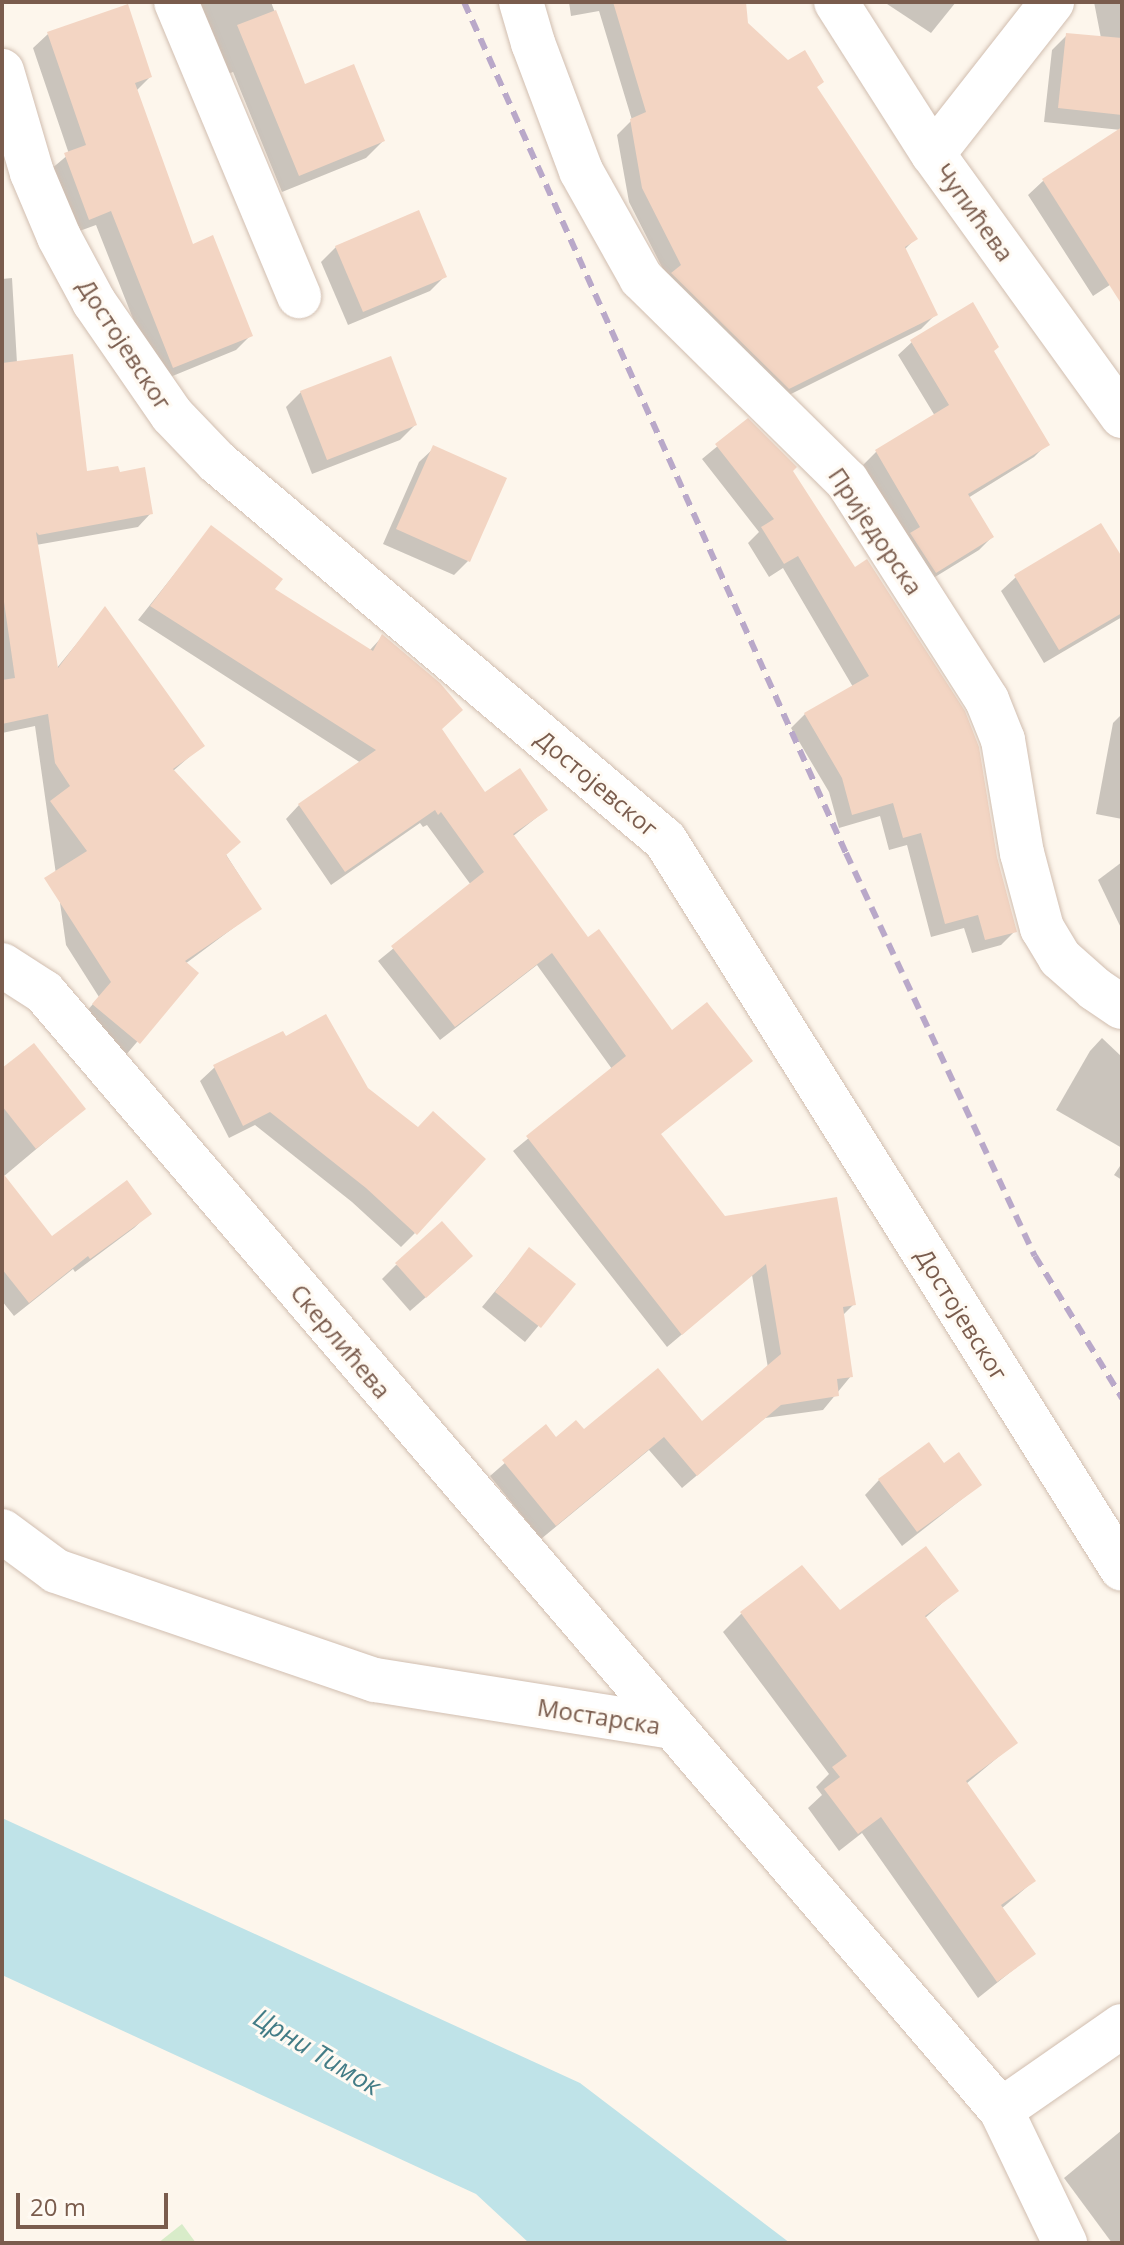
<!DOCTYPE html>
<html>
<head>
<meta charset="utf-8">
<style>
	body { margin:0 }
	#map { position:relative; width:1124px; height:2245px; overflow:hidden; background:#fdf6ec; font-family:"Open Sans",sans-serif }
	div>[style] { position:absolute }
	.green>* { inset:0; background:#d8ecc9 }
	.water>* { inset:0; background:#bfe3e8 }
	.shadow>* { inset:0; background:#0003 }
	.building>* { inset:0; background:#f3d5c3 }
	.roads { filter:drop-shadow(0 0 2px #d1beb0) drop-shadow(0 0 2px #d1beb0) }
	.minor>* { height:44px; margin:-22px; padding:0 22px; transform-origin:22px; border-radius:22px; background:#fff }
	.rail>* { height:6px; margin-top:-3px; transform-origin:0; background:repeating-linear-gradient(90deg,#b9a8c9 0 12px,transparent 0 20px) }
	span { translate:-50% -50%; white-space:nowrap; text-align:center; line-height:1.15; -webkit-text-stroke:6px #fffaf3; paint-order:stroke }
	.street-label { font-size:24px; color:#7a5c4d }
	.water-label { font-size:26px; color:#437c86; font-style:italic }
	.frame { position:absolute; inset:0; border:4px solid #7a5c4d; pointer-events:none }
	.scale { position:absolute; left:16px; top:2193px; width:152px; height:36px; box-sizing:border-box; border:4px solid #7a5c4d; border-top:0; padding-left:10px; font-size:24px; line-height:28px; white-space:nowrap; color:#7a5c4d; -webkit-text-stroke:6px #fffaf3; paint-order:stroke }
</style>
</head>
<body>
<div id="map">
	<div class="green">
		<i style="clip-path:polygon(182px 2224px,196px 2243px,158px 2243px)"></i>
	</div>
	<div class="water">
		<i style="clip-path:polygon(2px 1818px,580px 2083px,790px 2243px,529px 2243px,476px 2194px,2px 1975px)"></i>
	</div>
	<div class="shadow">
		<i style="clip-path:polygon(183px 2px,271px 2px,303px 87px,383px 141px,366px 158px,282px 192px,233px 72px,212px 80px)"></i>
		<i style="clip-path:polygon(569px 2px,722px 2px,815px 88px,915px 239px,904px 250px,935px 315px,921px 329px,775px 402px,668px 279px,629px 202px,617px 135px,632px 120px,599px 11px,571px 16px)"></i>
		<i style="clip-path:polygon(884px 2px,956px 2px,931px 33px)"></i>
		<i style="clip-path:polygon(1094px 2px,1122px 2px,1122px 277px,1093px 296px,1028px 195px,1043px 181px,1121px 130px,1044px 122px,1052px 50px,1067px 35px,1101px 38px)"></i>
		<i style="clip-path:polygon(48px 34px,150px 77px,136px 91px,192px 246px,250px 336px,236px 350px,158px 382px,96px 225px,74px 233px,50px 170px,69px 154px,33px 48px)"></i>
		<i style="clip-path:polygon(336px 247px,445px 276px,430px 291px,348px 325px,321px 262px)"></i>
		<i style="clip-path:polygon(12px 278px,17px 363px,85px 474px,151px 513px,138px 527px,36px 545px,56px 669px,105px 609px,203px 745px,173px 771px,260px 908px,185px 964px,196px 973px,125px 1056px,80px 1019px,99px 997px,66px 945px,35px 726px,2px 733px,2px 279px)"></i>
		<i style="clip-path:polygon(912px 342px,992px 352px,1047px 444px,1034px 457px,968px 498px,992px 537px,979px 550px,922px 585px,907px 540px,863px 465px,876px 452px,935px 416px,898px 355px)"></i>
		<i style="clip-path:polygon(301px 392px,415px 425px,400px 440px,312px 474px,286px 407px)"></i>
		<i style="clip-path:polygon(748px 421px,791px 471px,995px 858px,1015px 931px,1001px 945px,972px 953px,964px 928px,931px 937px,907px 845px,889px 850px,880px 816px,839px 828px,829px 792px,791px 728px,805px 714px,853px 687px,783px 568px,769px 577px,748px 543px,759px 532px,702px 459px)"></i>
		<i style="clip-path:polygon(434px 448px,468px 561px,454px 575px,383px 544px,419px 462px)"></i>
		<i style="clip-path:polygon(211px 528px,272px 590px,369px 651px,382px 637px,484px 795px,546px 810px,512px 837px,587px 940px,672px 1033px,750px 1061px,659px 1135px,724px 1219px,853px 1305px,842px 1316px,851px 1376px,823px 1410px,765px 1418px,682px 1488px,649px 1450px,541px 1539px,490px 1476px,546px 1427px,556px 1440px,583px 1432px,701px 1424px,768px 1368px,752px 1275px,667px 1347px,513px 1151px,612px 1069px,537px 965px,440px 1040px,378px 961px,471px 885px,427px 825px,423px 827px,420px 823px,331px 885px,286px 819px,299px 805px,361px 763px,138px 620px)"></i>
		<i style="clip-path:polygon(1122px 561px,1122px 617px,1044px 663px,1001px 591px,1016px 577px)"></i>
		<i style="clip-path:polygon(1122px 714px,1122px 819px,1096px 814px,1113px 723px)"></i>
		<i style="clip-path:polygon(1122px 862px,1122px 930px,1098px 880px)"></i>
		<i style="clip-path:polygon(282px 1034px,415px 1233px,401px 1247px,352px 1202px,255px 1125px,229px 1138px,200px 1081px,215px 1067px)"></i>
		<i style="clip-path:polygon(1102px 1038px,1122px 1057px,1122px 1148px,1056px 1110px,1090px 1051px)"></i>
		<i style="clip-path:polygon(2px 1071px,84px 1109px,3px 1177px,52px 1239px,149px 1214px,134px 1228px,75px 1272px,73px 1269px,14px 1316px,2px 1301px)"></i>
		<i style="clip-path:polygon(1122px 1163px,1122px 1180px,1114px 1175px)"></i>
		<i style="clip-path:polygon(529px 1250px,573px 1284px,525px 1342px,482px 1307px)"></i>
		<i style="clip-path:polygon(396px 1265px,456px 1271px,410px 1311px,382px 1279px)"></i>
		<i style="clip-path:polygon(944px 1466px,980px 1485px,902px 1546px,865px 1495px,879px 1480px)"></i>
		<i style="clip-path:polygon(956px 1591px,924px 1619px,1015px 1743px,966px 1784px,1034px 1881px,1001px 1909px,1033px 1954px,978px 1998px,862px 1833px,839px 1851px,808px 1808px,822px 1795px,816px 1787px,829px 1774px,723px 1632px,741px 1614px,839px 1612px)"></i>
		<i style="clip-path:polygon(1122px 2130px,1122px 2243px,1112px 2243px,1064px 2178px)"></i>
	</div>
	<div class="building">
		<i style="clip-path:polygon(613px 2px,746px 2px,748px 23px,788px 60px,805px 50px,824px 82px,817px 87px,918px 239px,905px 247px,938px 315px,789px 389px,671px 273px,681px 265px,642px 188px,630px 119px,646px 112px)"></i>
		<i style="clip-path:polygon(128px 4px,152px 77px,135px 83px,193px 244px,213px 235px,253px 336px,173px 368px,111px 211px,89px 220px,64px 153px,86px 145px,47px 32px)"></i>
		<i style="clip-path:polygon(276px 10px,305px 84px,354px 64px,385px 141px,299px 176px,237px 25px)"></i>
		<i style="clip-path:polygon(1066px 33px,1122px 38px,1122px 115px,1058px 108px)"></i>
		<i style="clip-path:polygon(1122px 127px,1122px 305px,1042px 179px)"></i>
		<i style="clip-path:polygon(419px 210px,447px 277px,363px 312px,335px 246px)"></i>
		<i style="clip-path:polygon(973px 302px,999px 347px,994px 351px,1050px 445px,968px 494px,994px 537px,936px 573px,910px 533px,920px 527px,875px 450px,949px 405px,910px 340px)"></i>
		<i style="clip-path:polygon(73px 354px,87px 471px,118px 466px,120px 472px,145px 467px,153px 514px,39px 535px,36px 532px,58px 668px,105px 606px,205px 746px,173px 769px,241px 842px,226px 855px,262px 909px,185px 961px,199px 973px,140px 1044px,92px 1004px,111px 982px,44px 878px,87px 851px,50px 801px,70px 786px,55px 763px,48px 714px,2px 724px,2px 680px,15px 678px,2px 588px,2px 363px)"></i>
		<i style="clip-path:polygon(391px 356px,417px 425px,327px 460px,300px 391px)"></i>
		<i style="clip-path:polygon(748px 418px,797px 467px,793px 471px,855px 567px,867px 559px,965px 711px,979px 747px,997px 857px,1017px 932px,985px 940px,978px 915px,945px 924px,921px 833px,903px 838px,893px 803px,852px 815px,842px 778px,804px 713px,869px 676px,798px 556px,784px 564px,761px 527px,774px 519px,715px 444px)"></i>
		<i style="clip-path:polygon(433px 445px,507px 478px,470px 562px,396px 529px)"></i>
		<i style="clip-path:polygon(1101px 523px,1122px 557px,1122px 613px,1059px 650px,1014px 575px)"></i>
		<i style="clip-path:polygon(211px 525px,283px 579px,275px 589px,373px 651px,382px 634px,440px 683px,463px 710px,442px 729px,485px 792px,520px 768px,548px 810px,513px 834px,588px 937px,599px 929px,672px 1030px,707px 1002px,753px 1061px,661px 1134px,725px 1216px,837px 1197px,856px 1305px,843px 1307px,853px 1377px,837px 1379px,839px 1396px,781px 1405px,697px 1476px,664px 1437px,556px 1526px,502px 1460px,546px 1424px,556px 1437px,576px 1420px,584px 1429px,658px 1368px,702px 1421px,781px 1354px,766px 1264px,682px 1335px,526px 1136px,626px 1056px,552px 953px,455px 1027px,391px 946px,484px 872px,441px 812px,438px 815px,435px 810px,345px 872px,298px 804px,376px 750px,150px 606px)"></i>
		<i style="clip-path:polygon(326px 1014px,368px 1088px,418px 1127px,433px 1111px,486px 1159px,417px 1235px,366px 1188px,270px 1112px,243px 1126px,213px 1065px,283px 1031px,286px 1036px)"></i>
		<i style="clip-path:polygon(34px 1043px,86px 1109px,36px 1149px,2px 1106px,2px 1068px)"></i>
		<i style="clip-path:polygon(2px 1172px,52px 1236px,127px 1180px,152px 1214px,90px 1259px,88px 1256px,29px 1303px,2px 1269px)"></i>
		<i style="clip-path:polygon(442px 1221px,473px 1256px,426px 1298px,395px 1263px)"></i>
		<i style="clip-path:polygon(529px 1247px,576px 1284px,541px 1328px,495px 1292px)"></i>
		<i style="clip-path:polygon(929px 1442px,944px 1463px,959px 1452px,982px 1485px,917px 1532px,878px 1479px)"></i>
		<i style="clip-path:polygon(926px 1546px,959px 1591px,925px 1616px,1018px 1743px,966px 1781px,1036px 1881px,1001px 1905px,1036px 1954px,997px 1982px,881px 1817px,858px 1834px,824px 1789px,840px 1777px,832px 1767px,847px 1756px,740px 1612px,802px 1565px,840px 1610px)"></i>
	</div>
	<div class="roads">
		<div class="minor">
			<i style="left:176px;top:2px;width:319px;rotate:67.3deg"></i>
			<i style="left:521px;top:2px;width:43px;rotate:73.7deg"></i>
			<i style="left:533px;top:43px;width:137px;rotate:69.4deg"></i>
			<i style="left:581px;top:171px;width:123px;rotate:60.7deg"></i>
			<i style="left:641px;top:278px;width:289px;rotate:44.6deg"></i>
			<i style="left:847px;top:481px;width:260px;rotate:57.4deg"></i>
			<i style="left:987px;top:700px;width:43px;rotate:68.2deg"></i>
			<i style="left:1003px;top:740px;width:115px;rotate:80.5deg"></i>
			<i style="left:1022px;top:853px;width:78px;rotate:75.1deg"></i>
			<i style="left:1042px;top:928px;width:35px;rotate:59deg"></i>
			<i style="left:1060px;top:958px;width:47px;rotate:41.5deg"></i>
			<i style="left:1095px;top:989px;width:32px;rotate:34deg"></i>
			<i style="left:836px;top:2px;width:180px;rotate:57.5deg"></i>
			<i style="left:933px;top:154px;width:323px;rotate:54.2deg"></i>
			<i style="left:2px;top:71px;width:106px;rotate:73.6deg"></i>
			<i style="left:32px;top:173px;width:69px;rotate:67.1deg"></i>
			<i style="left:59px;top:237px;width:74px;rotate:61.7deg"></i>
			<i style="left:94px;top:302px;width:137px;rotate:55.4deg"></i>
			<i style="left:172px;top:415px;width:65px;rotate:46.2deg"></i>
			<i style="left:217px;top:462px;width:586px;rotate:40.16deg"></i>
			<i style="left:665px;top:840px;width:860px;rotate:57.92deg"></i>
			<i style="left:933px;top:154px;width:193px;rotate:-51.9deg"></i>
			<i style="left:2px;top:965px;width:50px;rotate:32.7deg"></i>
			<i style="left:44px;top:992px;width:1472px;rotate:49.44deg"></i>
			<i style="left:1001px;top:2110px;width:148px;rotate:64.3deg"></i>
			<i style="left:2px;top:1531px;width:67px;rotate:36.5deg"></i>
			<i style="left:56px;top:1571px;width:337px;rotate:18.9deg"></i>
			<i style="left:375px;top:1680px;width:300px;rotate:9deg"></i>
			<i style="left:1001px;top:2110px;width:147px;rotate:-34.8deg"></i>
		</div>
	</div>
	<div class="rail">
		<i style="left:464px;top:2px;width:933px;rotate:65.83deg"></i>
		<i style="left:846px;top:853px;width:445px;rotate:64.9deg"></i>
		<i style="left:1035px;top:1256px;width:167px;rotate:58.5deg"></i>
	</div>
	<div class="street-label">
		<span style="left:975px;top:212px;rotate:54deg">Чупићева</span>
		<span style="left:125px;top:344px;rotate:57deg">Достојевског</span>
		<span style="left:876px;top:531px;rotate:56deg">Приједорска</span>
		<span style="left:597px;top:783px;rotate:40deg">Достојевског</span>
		<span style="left:962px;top:1314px;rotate:58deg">Достојевског</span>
		<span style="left:341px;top:1341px;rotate:50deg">Скерлићева</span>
		<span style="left:599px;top:1716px;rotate:9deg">Мостарска</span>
	</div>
	<div class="water-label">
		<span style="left:317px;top:2052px;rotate:31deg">Црни Тимок</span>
	</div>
	<div class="frame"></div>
	<div class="scale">20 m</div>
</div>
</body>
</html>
